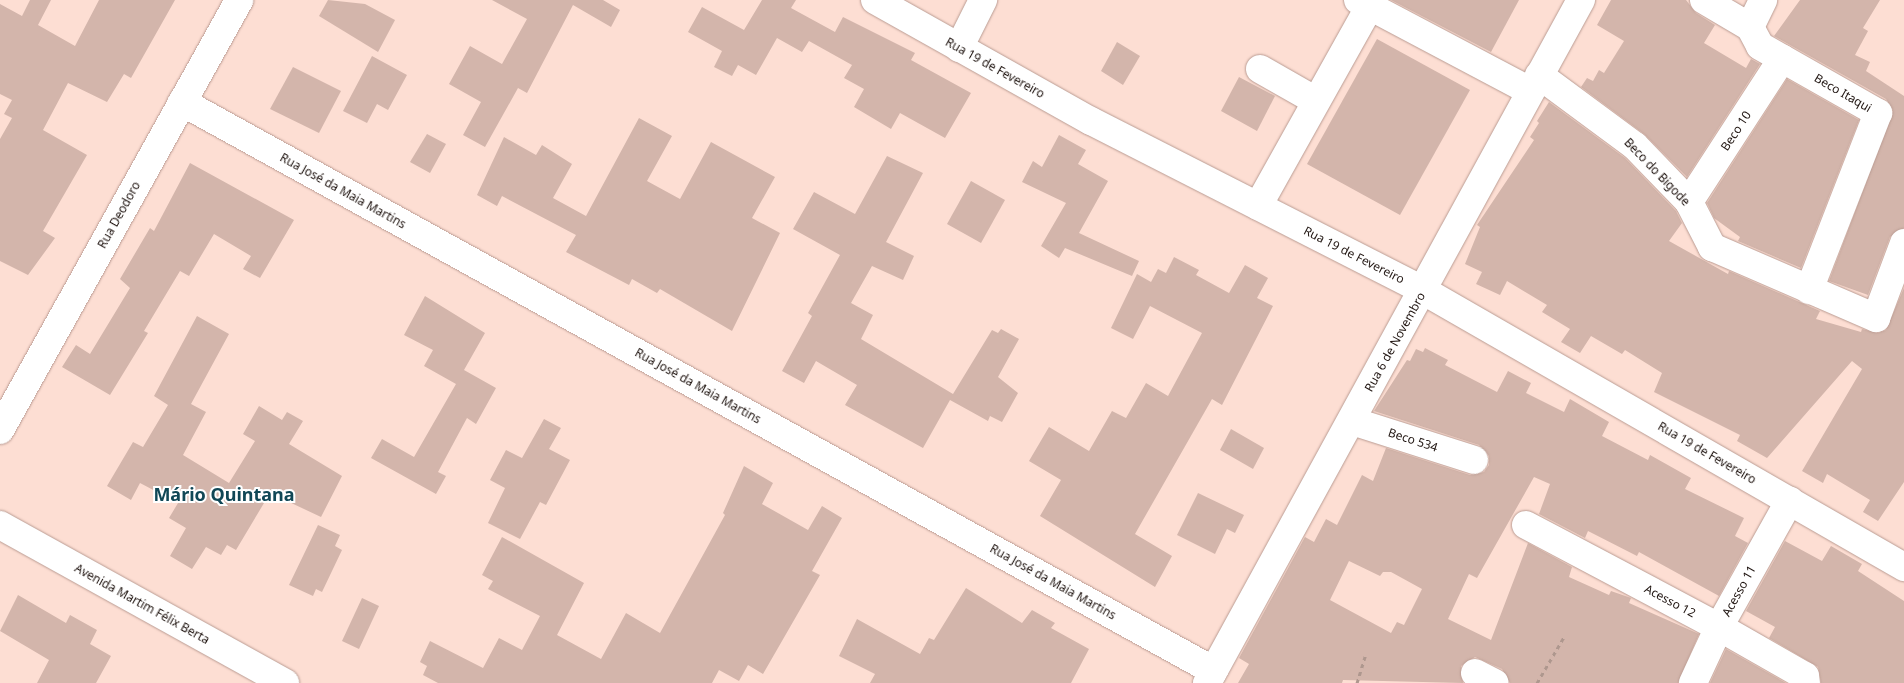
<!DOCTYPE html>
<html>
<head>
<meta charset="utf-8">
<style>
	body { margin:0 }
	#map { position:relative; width:1904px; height:683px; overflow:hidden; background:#fdded3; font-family:"Noto Sans",sans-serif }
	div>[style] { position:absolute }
	.building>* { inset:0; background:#d3b5ab }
	.path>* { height:3px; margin-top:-1.5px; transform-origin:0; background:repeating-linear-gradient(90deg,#ae978e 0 4px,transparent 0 8px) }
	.roads { filter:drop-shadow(0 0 1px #ba9c93) drop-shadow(0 0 1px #ba9c93) }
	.minor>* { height:28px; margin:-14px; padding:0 14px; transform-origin:14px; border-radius:14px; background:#fff }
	span { translate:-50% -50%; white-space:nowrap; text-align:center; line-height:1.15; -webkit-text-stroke:4px #fff; paint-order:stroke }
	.street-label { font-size:12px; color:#201511 }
	.district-label { font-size:18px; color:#104756; font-weight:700 }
</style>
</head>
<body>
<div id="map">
	<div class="building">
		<i style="clip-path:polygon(30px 0,51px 0,38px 25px,75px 46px,99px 0,175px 0,131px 78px,124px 74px,107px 102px,68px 83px,43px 130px,87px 155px,43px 231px,55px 238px,28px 275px,0 261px,0 139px,12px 118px,4px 114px,12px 100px,0 94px,0 4px,22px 16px)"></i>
		<i style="clip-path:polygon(328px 0,365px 4px,395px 20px,378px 52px,319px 16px)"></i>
		<i style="clip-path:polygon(492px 0,603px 0,620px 10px,611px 27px,573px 5px,527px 93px,518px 88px,485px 147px,463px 135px,481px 102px,449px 84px,470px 46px,502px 64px,527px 19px)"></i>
		<i style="clip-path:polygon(762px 0,796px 0,791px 8px,835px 32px,843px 17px,915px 53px,911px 60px,971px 93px,945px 138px,900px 113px,891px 129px,854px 107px,864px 89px,844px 78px,852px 65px,809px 41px,802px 52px,777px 38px,756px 75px,738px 65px,732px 76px,714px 67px,722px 51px,688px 32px,702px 7px,744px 30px)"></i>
		<i style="clip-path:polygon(1391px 0,1519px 0,1491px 52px)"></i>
		<i style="clip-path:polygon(1611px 0,1686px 0,1696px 13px,1715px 25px,1704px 43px,1746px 68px,1751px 59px,1760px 64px,1687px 177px,1644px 134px,1581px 87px,1587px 78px,1593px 81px,1599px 70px,1604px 73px,1624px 41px,1597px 25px)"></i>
		<i style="clip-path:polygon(1800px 0,1880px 0,1863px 28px,1868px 31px,1855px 55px,1870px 62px,1866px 71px,1904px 96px,1904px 228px,1890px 237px,1868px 295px,1829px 281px,1893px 111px,1886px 99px,1774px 36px)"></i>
		<i style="clip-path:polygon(1377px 39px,1470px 90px,1400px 215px,1307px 164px)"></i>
		<i style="clip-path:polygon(1117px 42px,1140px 56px,1123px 85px,1101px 71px)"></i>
		<i style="clip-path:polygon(372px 56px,407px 75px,388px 110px,377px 104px,367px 123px,343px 111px)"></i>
		<i style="clip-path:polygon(293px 67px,341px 91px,319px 133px,270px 109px)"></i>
		<i style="clip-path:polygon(1239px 77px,1275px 96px,1257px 131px,1221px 111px)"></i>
		<i style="clip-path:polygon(1787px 79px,1859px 120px,1801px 268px,1738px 241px,1740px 237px,1714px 218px,1707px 203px)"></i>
		<i style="clip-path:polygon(1549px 102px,1625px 158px,1676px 211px,1682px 223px,1669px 241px,1728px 274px,1729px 271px,1820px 311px,1816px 319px,1861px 332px,1862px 329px,1878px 333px,1886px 330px,1904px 288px,1904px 482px,1878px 521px,1863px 512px,1870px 500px,1827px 474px,1823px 483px,1802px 471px,1862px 369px,1852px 361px,1767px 458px,1737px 441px,1740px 435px,1654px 392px,1662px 373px,1625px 350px,1622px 354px,1591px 336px,1580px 353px,1561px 342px,1570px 329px,1542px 312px,1547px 305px,1507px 281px,1500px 295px,1476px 284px,1482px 272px,1465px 264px,1480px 227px,1477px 225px,1534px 140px,1530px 137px,1539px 123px,1537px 121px)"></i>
		<i style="clip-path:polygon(639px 118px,672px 136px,647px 181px,680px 199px,711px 142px,775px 177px,752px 218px,780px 233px,732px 331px,660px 289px,657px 293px,632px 279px,629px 285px,566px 252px,576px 235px,502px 196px,497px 206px,477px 195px,504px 137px,536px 155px,542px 145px,572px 164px,553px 198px,586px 216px)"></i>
		<i style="clip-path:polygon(427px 134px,446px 144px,430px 173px,410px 162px)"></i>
		<i style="clip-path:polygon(1059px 135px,1086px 150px,1078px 164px,1108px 181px,1079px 233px,1139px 261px,1132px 276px,1065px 248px,1059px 258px,1041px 246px,1066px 203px,1022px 182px,1033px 161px,1042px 167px)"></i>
		<i style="clip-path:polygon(887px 156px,923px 173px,886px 242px,914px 256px,903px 280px,872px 266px,851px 303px,873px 315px,861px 339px,953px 394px,992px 330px,998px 333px,1001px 329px,1019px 339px,998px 377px,1018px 393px,1002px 422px,990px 416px,988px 421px,950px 400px,923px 448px,845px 405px,857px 385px,816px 361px,804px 383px,782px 371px,812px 316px,808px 313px,840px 255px,793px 229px,814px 192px,855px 214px)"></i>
		<i style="clip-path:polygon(190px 163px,294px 220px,260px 278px,243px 269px,251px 256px,214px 234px,189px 276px,180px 271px,144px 331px,148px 333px,110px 395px,62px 367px,76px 345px,90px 354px,130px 288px,120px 279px,150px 228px,154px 231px)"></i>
		<i style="clip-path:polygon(971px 181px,1005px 200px,981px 243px,947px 224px)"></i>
		<i style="clip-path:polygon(1174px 257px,1199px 270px,1196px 275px,1229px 293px,1245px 265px,1268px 278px,1257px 298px,1273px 306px,1222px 405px,1212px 399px,1135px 534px,1172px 556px,1155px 587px,1040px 516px,1061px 480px,1029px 461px,1049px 427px,1089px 451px,1112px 411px,1126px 418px,1146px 383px,1168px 396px,1202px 333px,1150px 306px,1133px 339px,1111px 328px,1137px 274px,1151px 282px,1158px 269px,1166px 273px)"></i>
		<i style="clip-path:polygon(425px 296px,485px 333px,464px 370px,496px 388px,476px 424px,467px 418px,438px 472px,446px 476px,436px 494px,371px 458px,382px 439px,414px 457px,456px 384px,424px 366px,433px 350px,404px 335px)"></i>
		<i style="clip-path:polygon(197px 316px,229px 334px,191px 404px,206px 412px,183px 455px,229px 483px,255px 441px,243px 434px,259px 406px,282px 420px,287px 412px,303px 421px,289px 444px,342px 476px,321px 517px,270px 493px,236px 550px,227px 545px,221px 555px,206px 547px,192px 569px,170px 556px,186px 528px,169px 518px,178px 503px,140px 483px,131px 500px,107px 486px,133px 442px,143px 447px,168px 405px,154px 396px)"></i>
		<i style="clip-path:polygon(evenodd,1425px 348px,1448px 360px,1445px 365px,1497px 392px,1508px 371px,1531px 383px,1526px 393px,1564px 412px,1570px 399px,1609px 422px,1602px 436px,1648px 460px,1650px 455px,1691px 478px,1685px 489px,1744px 518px,1735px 536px,1748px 543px,1719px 596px,1639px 552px,1637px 556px,1588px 531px,1585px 538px,1539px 514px,1550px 484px,1534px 477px,1477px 578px,1469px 574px,1448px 619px,1491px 640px,1528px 543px,1572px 567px,1569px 577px,1609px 595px,1611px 591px,1631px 598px,1629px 603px,1699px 634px,1678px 683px,1510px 683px,1502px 669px,1475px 657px,1461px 666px,1463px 683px,1343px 680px,1342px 683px,1238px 683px,1249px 664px,1239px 658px,1305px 537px,1314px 542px,1326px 519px,1337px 525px,1362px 475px,1373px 481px,1386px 448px,1470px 475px,1484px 472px,1489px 465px,1489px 456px,1479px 445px,1374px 411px,1407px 360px,1410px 361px,1416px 349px,1423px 352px,1425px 348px,1349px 561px,1380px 576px,1383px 572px,1391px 572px,1422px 589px,1404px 625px,1397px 622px,1391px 633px,1330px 600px,1349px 561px)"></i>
		<i style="clip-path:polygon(544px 419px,561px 428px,549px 449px,570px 460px,546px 505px,540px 502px,520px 539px,488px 523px,505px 488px,490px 480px,506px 450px,522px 458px)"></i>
		<i style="clip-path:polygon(1231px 429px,1264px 448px,1253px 469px,1220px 450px)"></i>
		<i style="clip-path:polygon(744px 466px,773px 483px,762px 504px,808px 530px,822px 506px,842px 518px,812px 571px,820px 575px,763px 674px,748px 665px,739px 681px,719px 670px,712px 683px,438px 683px,423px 675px,427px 666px,420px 662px,430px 641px,483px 668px,499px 638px,522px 650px,540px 616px,488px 589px,493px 581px,482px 575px,502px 537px,584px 583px,557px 635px,601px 659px,626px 613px,660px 633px,725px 515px,723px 513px)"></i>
		<i style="clip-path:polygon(1198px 493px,1244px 515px,1235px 533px,1227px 529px,1215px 554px,1177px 535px)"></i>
		<i style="clip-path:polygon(318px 525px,340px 535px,335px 546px,342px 550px,322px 592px,316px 589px,313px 596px,289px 585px)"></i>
		<i style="clip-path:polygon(1785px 541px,1822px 561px,1831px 546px,1862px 564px,1858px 571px,1904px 601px,1904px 683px,1821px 683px,1818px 667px,1769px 638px,1775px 627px,1746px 611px)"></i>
		<i style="clip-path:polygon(966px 588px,1022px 623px,1032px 610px,1055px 623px,1051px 628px,1089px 649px,1071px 683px,870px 683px,875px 674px,839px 656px,857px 619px,920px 654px,929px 638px,934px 640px)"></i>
		<i style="clip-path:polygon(18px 595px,66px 623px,70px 615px,97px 630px,90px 644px,111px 656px,96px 683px,37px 683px,49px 660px,0 631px)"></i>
		<i style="clip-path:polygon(362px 598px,379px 606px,359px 649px,342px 641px)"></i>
		<i style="clip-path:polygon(1726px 649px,1786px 683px,1710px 683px)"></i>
	</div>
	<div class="path">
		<i style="left:1357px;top:683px;width:30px;rotate:-73deg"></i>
		<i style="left:1537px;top:683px;width:53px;rotate:-59.6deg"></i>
	</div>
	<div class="roads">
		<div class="minor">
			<i style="left:875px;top:0;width:248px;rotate:29.3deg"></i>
			<i style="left:1091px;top:121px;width:374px;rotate:27deg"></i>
			<i style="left:1424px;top:291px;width:554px;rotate:29.9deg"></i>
			<i style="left:1358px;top:0;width:195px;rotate:27.9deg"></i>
			<i style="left:1704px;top:0;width:53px;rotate:30.4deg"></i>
			<i style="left:1750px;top:27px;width:21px;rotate:62deg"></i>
			<i style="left:1760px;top:46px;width:136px;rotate:29.6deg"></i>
			<i style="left:1878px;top:113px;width:190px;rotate:111.3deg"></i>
			<i style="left:1750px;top:27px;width:30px;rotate:-64deg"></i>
			<i style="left:959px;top:48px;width:54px;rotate:-63.4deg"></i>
			<i style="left:1260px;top:69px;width:64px;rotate:29.7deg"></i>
			<i style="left:1539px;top:75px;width:119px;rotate:36.5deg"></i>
			<i style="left:1635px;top:146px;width:78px;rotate:46deg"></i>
			<i style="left:1689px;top:202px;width:51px;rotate:62.9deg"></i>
			<i style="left:1712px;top:247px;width:179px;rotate:23.4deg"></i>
			<i style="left:1876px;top:318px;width:80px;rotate:-69.5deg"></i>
			<i style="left:182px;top:102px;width:1178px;rotate:28.87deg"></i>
			<i style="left:1689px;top:202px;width:171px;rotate:-57deg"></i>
			<i style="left:1258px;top:206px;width:236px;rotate:-60.8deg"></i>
			<i style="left:1352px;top:421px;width:128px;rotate:17.7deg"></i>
			<i style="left:0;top:430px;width:492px;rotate:-60.9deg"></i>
			<i style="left:0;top:525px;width:326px;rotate:29deg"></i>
			<i style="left:1526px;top:525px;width:218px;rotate:27.9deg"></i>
			<i style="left:1719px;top:627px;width:99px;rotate:29.7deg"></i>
			<i style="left:1805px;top:676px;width:7px;rotate:82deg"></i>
			<i style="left:1475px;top:673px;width:22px;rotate:27deg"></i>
			<i style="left:1207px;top:683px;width:779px;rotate:-61.3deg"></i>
			<i style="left:1693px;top:683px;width:62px;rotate:-65.1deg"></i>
			<i style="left:1719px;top:627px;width:145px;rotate:-60.8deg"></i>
		</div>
	</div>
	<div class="street-label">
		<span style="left:995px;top:68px;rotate:29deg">Rua 19 de Fevereiro</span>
		<span style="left:1843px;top:93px;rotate:30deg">Beco Itaqui</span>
		<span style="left:1736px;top:131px;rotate:-57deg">Beco 10</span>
		<span style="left:1657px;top:172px;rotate:46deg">Beco do Bigode</span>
		<span style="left:343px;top:191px;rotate:29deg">Rua José da Maia Martins</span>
		<span style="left:119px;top:215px;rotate:-61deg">Rua Deodoro</span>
		<span style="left:1354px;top:255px;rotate:27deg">Rua 19 de Fevereiro</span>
		<span style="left:1395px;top:342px;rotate:-61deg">Rua 6 de Novembro</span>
		<span style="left:698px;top:386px;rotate:29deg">Rua José da Maia Martins</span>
		<span style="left:1413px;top:440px;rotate:18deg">Beco 534</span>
		<span style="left:1707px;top:453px;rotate:30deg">Rua 19 de Fevereiro</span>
		<span style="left:1053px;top:582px;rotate:29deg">Rua José da Maia Martins</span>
		<span style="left:1739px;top:591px;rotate:-61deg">Acesso 11</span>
		<span style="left:1670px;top:601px;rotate:28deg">Acesso 12</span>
		<span style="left:142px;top:604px;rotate:29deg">Avenida Martim Félix Berta</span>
	</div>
	<div class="district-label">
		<span style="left:224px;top:494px">Mário Quintana</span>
	</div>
</div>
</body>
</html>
